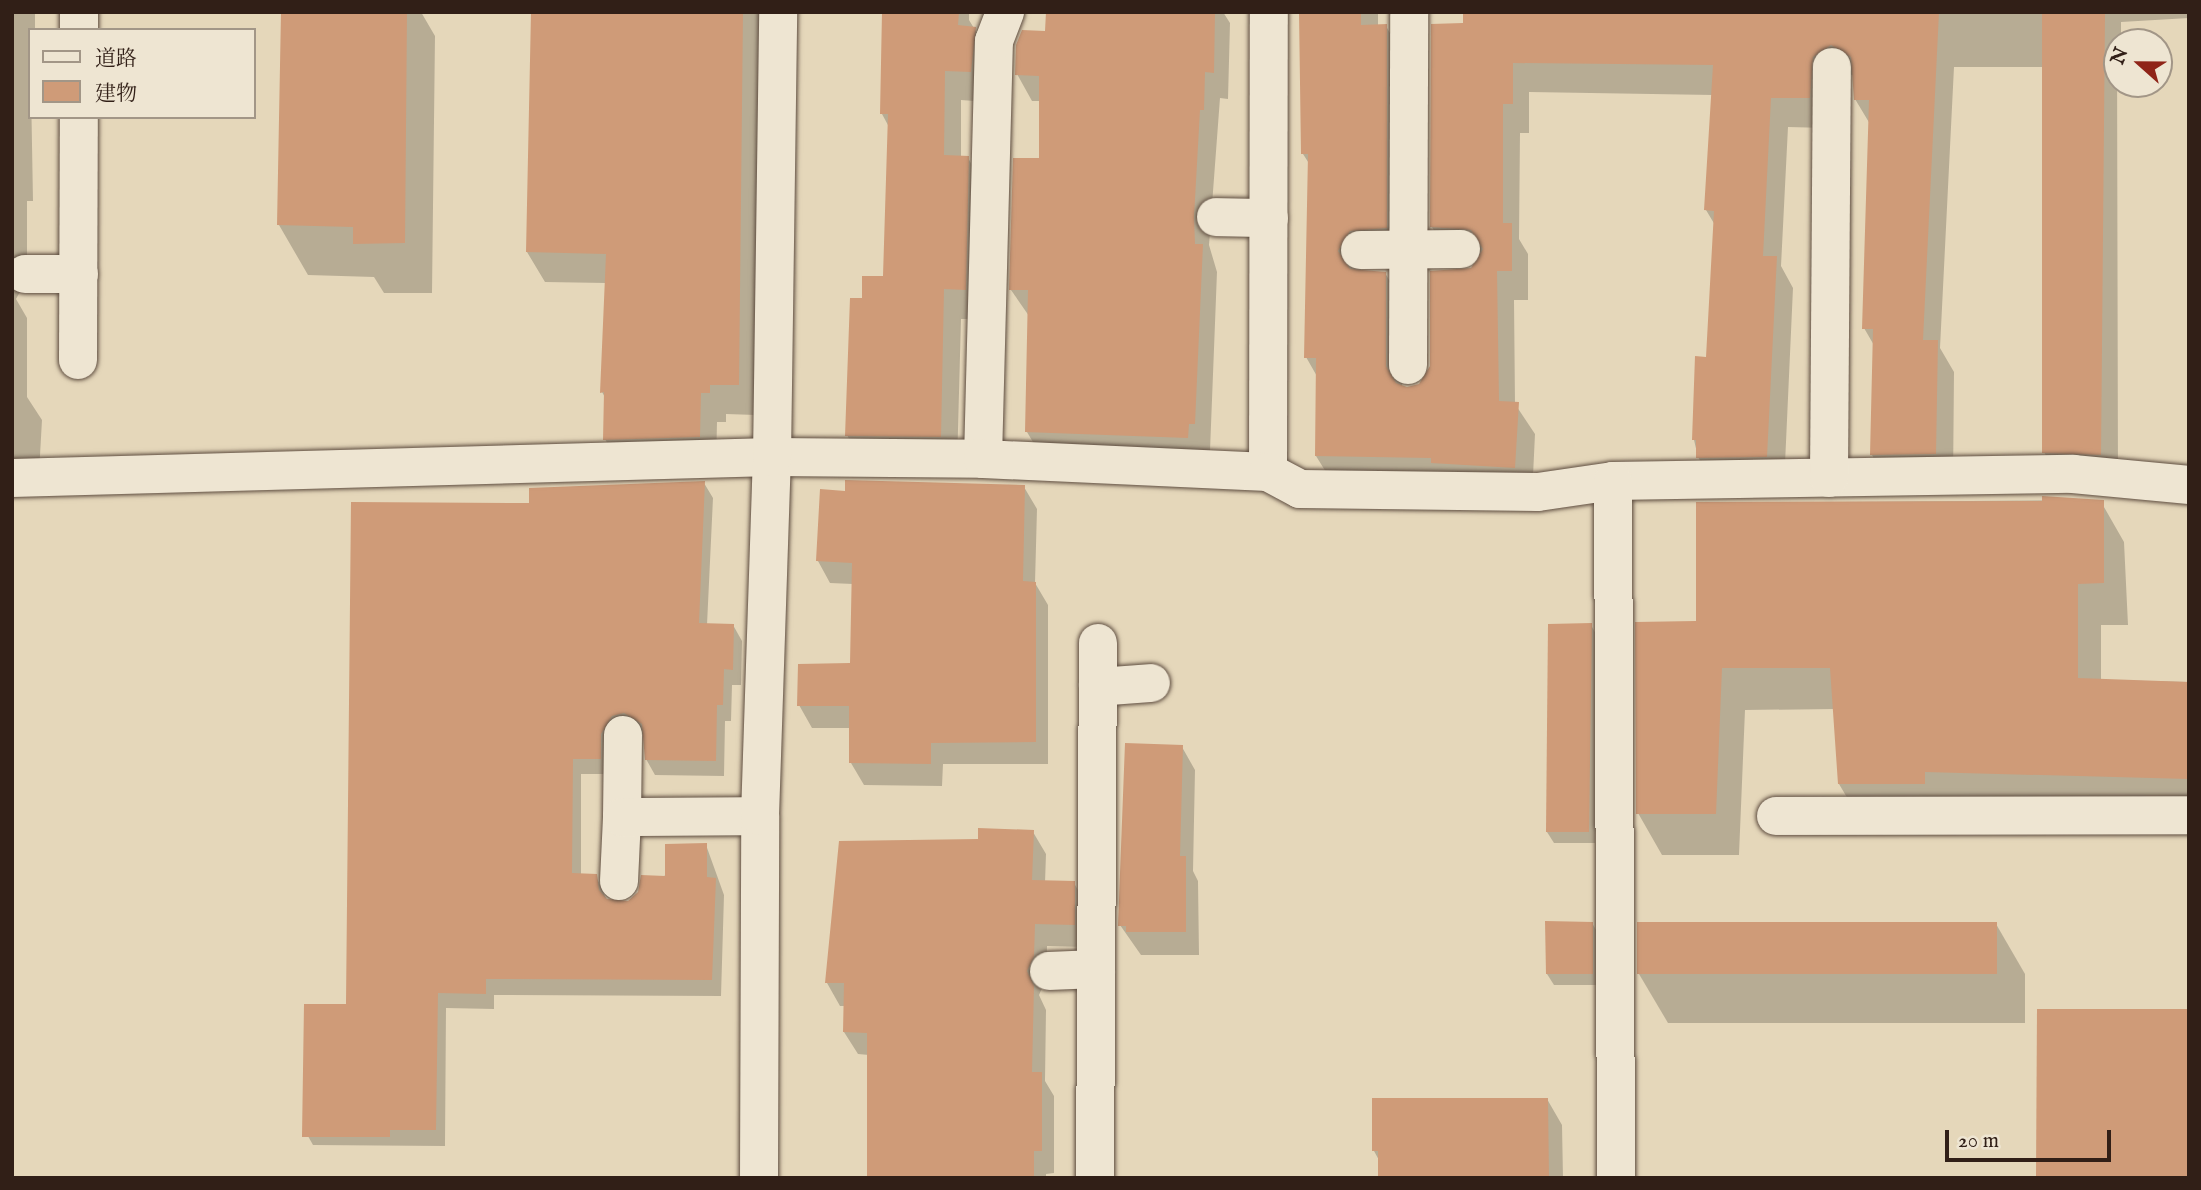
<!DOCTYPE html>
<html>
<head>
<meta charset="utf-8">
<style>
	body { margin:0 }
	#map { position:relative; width:2201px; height:1190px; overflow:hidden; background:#e5d7ba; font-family:"IM FELL English","Noto Serif JP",serif }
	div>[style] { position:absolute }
	.shadow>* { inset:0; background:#0003 }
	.building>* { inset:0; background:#cf9b78 }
	.roads { filter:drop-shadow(0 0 2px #5e4d40) drop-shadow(0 0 2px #5e4d40) }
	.street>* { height:38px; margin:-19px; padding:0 19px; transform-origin:19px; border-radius:19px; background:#eee5d2 }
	span { translate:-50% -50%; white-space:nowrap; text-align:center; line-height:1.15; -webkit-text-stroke:5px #eee5d2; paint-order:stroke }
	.frame { position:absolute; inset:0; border:14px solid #311f17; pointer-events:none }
	.legend { position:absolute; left:28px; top:28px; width:228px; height:91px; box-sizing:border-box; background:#eee5d2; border:2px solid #a29687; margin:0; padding:9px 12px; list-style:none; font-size:21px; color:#311f17 }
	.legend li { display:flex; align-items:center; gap:14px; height:35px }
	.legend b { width:35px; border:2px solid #a29687 }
	.north { position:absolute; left:2103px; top:28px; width:70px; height:70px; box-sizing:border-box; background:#eee5d2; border:2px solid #a29687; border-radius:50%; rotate:291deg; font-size:19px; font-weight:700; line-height:28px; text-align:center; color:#311f17 }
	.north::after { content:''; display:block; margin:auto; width:24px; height:32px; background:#8f2418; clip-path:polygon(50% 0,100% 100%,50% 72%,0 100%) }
	.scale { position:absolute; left:1945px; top:1130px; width:166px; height:32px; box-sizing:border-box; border:4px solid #311f17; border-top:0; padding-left:9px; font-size:21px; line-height:24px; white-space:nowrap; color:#311f17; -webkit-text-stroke:5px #eee5d2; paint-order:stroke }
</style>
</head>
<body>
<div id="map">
	<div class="shadow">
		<i style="clip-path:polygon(12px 12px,35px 12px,35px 30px,30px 30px,33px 201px,27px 201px,27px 279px,16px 299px,27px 318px,27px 397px,42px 420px,39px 473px,12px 472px)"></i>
		<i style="clip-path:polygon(282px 12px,421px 12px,435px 36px,432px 293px,384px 293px,374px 277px,308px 275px,279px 225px)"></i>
		<i style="clip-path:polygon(533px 12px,760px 12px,756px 415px,726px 414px,726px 422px,717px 422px,716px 467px,622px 469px,605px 439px,606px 399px,602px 392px,606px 283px,545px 282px,527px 252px)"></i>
		<i style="clip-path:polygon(884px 12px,969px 12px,969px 20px,992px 58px,988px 102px,961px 100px,961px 158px,968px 158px,985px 188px,982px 319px,961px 319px,957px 466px,864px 465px,847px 435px,863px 300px,885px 278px,889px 127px,882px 114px)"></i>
		<i style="clip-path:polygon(1048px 12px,1223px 12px,1230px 23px,1228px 99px,1220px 98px,1209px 245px,1217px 272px,1210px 451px,1043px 459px,1027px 432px,1029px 316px,1011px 290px,1040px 160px,1041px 101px,1032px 101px,1017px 74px,1047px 33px)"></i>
		<i style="clip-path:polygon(1301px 12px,1378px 12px,1378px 26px,1386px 26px,1403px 56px,1403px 257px,1366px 260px,1360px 272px,1385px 273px,1403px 303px,1402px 387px,1407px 389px,1421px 385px,1432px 366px,1479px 258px,1449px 257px,1432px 227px,1465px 12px,2189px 12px,2189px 18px,2121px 22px,2121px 42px,2117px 42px,2118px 484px,2061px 482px,2044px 452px,2044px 67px,1954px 67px,1940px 348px,1954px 372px,1953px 484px,1889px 485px,1872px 455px,1875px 347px,1864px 328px,1870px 124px,1855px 99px,1855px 76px,1849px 74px,1826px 128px,1788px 127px,1781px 266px,1793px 288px,1784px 486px,1715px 487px,1698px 457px,1694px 440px,1708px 358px,1715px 225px,1706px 210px,1713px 95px,1529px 92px,1529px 133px,1520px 133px,1519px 239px,1528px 254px,1528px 300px,1514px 300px,1515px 404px,1535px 434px,1532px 497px,1334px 485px,1316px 456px,1318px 378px,1306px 357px,1310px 165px,1303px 154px)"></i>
		<i style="clip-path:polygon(704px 483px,713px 498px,707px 625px,733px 625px,742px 641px,741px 685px,732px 685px,731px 721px,725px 721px,724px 776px,655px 775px,646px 759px,644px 735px,634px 728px,609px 774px,581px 774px,581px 875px,596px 876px,607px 901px,629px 902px,706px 845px,724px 895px,721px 996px,494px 995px,494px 1009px,446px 1008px,445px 1146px,313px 1145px,304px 1129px,531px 505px)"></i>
		<i style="clip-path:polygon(1024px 487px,1037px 509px,1035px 583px,1048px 605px,1048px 764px,943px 764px,942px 786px,864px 785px,851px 763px,851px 728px,812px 728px,799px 705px,852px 665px,853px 584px,830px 583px,818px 561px,847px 492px)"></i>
		<i style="clip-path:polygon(2100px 500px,2124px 542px,2128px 625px,2101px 625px,2101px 680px,2189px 682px,2189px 819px,1864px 826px,1839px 784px,1835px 709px,1745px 710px,1739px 855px,1662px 855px,1638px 813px,1698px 622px,1698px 503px)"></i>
		<i style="clip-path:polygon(1591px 625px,1597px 636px,1595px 843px,1554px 843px,1547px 832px)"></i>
		<i style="clip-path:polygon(1182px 747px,1195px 770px,1193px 871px,1198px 881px,1199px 955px,1141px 955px,1120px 925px)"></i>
		<i style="clip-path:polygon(1033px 832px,1046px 854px,1045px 883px,1074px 883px,1087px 906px,1087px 947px,1047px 946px,1046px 979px,1039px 995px,1046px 1010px,1045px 1081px,1054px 1096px,1054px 1173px,1046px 1174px,1046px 1178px,869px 1178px,869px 1055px,858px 1054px,844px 1032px,845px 1006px,840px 1006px,827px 983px,980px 841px)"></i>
		<i style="clip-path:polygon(1592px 923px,1599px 935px,1599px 985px,1554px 985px,1547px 974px)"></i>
		<i style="clip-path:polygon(1996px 924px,2025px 974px,2025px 1023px,1668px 1023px,1639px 974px)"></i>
		<i style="clip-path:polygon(1547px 1099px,1562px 1125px,1563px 1178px,1380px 1178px,1380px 1162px,1374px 1151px)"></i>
	</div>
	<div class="building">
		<i style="clip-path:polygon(281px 12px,407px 12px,405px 243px,353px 244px,353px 227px,277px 225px)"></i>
		<i style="clip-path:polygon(531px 12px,743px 12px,739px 385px,710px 385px,710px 393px,701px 393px,700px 437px,603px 440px,604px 392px,600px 393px,606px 254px,526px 252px)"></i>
		<i style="clip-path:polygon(882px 12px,959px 12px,958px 25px,976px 27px,971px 72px,945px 71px,944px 155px,969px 156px,966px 290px,944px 289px,941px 437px,845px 436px,850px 298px,862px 298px,862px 276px,883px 276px,888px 114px,880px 114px)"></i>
		<i style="clip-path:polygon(1046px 12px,1215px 12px,1214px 73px,1205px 72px,1204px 110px,1200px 110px,1194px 217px,1195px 244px,1203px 244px,1195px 424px,1189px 424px,1188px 438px,1025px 432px,1028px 290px,1009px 290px,1013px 158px,1039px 158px,1039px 76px,1015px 75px,1016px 45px,1022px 30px,1045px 31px)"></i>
		<i style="clip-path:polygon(1299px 12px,1361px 12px,1361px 25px,1387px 24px,1387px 228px,1350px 231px,1338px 251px,1350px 269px,1386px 272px,1386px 366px,1396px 383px,1407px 387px,1419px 384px,1430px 366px,1430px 271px,1471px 268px,1483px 249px,1471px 230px,1430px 227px,1431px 24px,1463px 23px,1463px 12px,1939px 12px,1923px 340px,1938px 340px,1936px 454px,1870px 455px,1873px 329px,1862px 329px,1869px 100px,1854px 100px,1851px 57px,1831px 45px,1813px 57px,1810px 98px,1771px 98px,1763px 256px,1777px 256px,1767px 457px,1696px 458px,1696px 440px,1692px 440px,1695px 356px,1706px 357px,1714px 211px,1704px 210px,1713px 65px,1513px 63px,1513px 104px,1503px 104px,1503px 223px,1512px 223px,1512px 271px,1497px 271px,1499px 401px,1519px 402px,1515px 468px,1431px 463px,1431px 458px,1315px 456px,1316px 358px,1304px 358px,1308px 154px,1301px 154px)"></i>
		<i style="clip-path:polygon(2042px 12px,2105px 12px,2101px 455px,2042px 453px)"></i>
		<i style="clip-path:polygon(845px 480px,1025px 485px,1023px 581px,1036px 582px,1036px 742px,931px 743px,931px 764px,849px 763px,849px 706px,797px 706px,798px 664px,850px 663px,852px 563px,816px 561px,820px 489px,845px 491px)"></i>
		<i style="clip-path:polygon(705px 481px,699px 623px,734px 624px,733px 670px,724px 669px,723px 705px,717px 705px,716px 761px,645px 760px,642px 724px,624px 713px,612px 716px,601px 734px,601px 759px,573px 759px,572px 873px,597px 874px,599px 890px,607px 899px,628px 901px,638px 892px,641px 875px,665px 876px,665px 844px,707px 843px,707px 877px,716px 878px,712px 980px,486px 979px,486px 994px,438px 993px,436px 1130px,390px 1130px,390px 1137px,302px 1137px,304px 1004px,346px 1004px,351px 502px,529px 503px,529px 488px)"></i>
		<i style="clip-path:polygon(2042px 496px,2104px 500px,2104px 583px,2078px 584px,2078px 678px,2189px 682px,2189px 779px,1925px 772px,1925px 784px,1838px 784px,1830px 668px,1722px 668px,1716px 814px,1636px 814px,1635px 622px,1696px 621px,1696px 502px,2042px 501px)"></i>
		<i style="clip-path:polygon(1592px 623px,1589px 832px,1546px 832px,1548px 624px)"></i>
		<i style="clip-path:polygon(1125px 743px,1183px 745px,1180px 856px,1186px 856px,1186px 932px,1126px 932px,1126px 926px,1118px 926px)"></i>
		<i style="clip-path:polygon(978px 828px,1034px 830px,1032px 880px,1075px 881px,1075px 925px,1035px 924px,1034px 956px,1027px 971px,1034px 986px,1032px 1072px,1042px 1072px,1042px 1151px,1034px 1151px,1034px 1178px,867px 1178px,867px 1033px,843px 1032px,844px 983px,825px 983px,839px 841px,978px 839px)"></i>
		<i style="clip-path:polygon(1545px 921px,1593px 922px,1593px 974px,1546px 974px)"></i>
		<i style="clip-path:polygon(1637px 922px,1997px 922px,1997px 974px,1637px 974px)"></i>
		<i style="clip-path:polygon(2037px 1009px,2189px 1009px,2189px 1178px,2036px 1178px)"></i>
		<i style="clip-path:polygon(1372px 1098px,1548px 1098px,1549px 1178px,1378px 1178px,1378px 1151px,1372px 1151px)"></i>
	</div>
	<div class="roads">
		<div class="street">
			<i style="left:79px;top:30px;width:18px;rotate:-90deg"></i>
			<i style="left:1216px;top:217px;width:53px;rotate:1.1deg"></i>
			<i style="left:1360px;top:250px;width:101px;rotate:-0.6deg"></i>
			<i style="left:25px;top:274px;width:54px"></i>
			<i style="left:78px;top:360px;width:243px;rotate:-89.8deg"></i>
			<i style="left:1408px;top:365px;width:353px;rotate:-89.8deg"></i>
			<i style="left:983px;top:459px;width:418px;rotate:-88.5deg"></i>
			<i style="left:994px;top:41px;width:31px;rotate:-69deg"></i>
			<i style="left:1268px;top:472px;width:460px;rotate:-89.9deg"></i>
			<i style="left:12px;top:478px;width:760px;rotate:-1.58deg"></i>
			<i style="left:772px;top:457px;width:211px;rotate:0.5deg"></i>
			<i style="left:983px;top:459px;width:285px;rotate:2.6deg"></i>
			<i style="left:1268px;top:472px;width:36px;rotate:28deg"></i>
			<i style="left:1300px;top:489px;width:238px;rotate:0.7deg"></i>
			<i style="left:1538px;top:492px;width:76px;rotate:-8.3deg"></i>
			<i style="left:1613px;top:481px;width:460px;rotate:-0.9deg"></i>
			<i style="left:2073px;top:474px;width:117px;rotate:5.4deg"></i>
			<i style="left:1829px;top:478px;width:411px;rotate:-89.6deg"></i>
			<i style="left:1613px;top:481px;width:697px;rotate:89.75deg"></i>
			<i style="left:1098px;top:687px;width:53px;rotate:-4.3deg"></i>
			<i style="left:1776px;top:816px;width:413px;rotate:-0.1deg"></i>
			<i style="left:622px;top:817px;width:82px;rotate:-89.3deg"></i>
			<i style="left:619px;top:881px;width:64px;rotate:-87.3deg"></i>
			<i style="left:622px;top:817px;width:138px;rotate:-0.4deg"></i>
			<i style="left:1049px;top:971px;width:47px;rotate:-2.4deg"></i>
			<i style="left:759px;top:1178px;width:362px;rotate:-89.8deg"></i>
			<i style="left:760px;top:816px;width:359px;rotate:-88.1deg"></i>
			<i style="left:772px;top:457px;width:445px;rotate:-89.2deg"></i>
			<i style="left:1095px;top:1178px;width:535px;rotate:-89.68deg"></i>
		</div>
	</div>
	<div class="frame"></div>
	<ul class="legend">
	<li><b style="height:9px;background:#eee5d2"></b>道路</li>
	<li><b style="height:19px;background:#cf9b78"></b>建物</li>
	</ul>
	<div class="north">N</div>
	<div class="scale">20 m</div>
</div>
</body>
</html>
